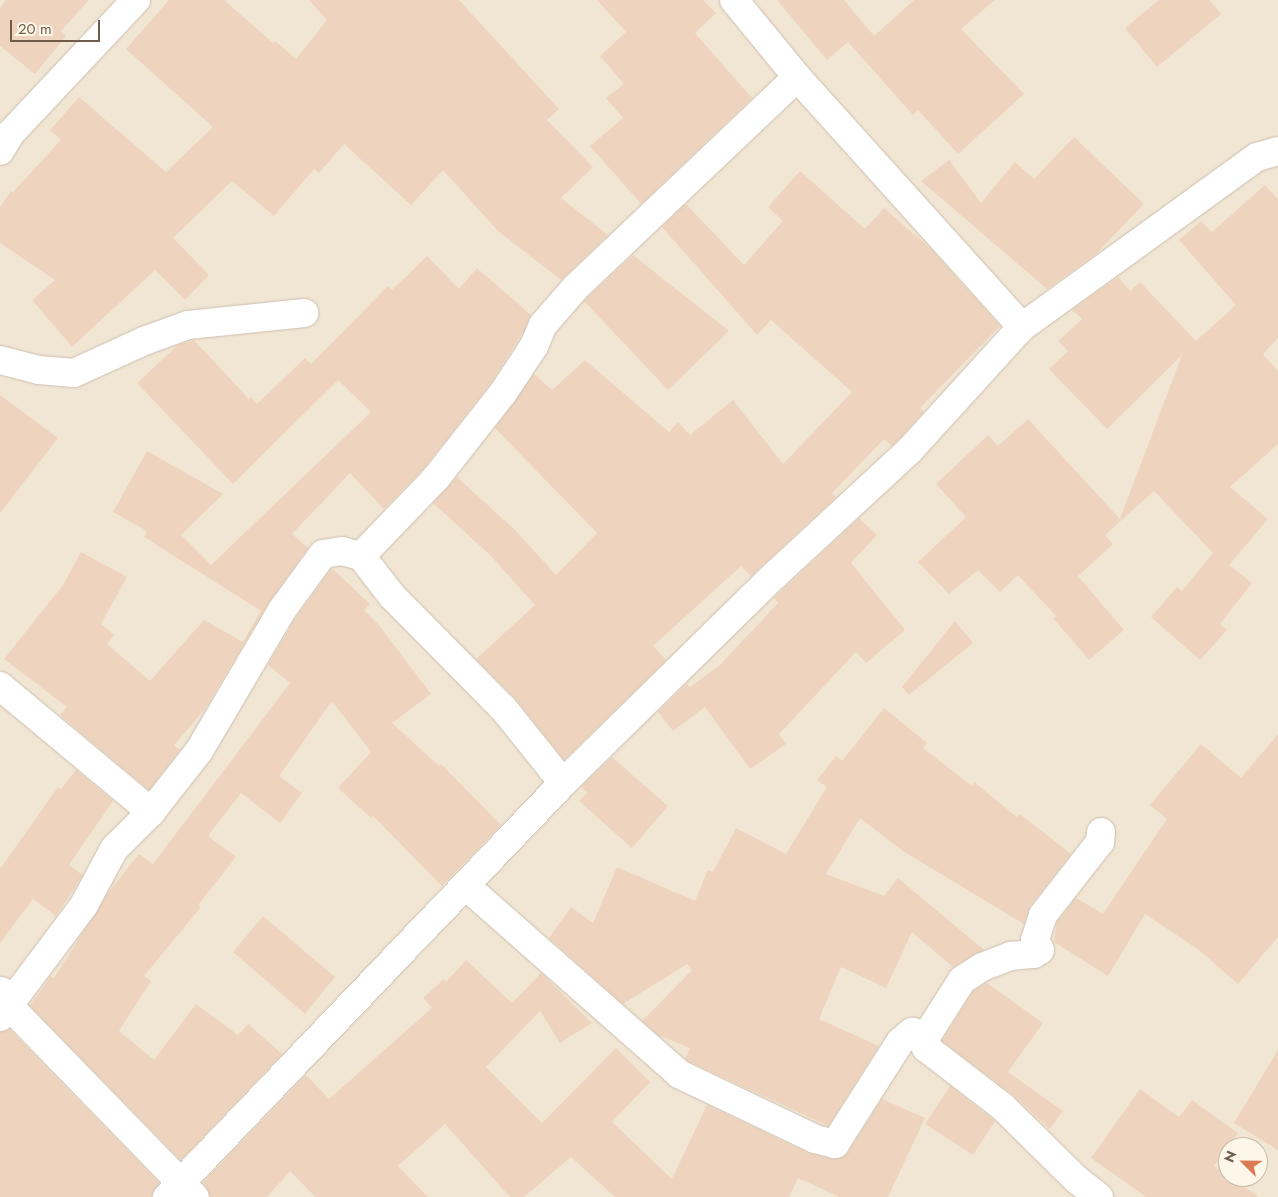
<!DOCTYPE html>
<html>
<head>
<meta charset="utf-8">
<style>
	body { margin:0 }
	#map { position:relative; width:1278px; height:1197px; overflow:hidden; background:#faf3e5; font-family:Jost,sans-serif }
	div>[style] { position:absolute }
	.residential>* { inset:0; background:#f1e6d4 }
	.building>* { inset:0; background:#eed4be }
	.roads { filter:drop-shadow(0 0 1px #cdbeaf) drop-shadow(0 0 1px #cdbeaf) }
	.street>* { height:28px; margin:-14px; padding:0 14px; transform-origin:14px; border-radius:14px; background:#fff }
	span { translate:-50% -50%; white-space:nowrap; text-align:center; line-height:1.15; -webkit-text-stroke:4.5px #fdf7ea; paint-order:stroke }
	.north { position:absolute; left:1218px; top:1137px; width:50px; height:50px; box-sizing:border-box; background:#fdf7ea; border:1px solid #c5b9ab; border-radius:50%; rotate:293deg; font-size:14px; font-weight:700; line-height:20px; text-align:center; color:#715c4c }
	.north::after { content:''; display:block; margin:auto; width:18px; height:22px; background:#db7a53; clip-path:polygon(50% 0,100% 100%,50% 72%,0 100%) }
	.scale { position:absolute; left:10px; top:20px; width:90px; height:22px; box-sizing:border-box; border:2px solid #715c4c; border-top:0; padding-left:6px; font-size:15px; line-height:18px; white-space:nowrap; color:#715c4c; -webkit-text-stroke:4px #fdf7ea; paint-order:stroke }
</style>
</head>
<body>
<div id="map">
	<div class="residential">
		<i style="clip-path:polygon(evenodd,0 0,1278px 0,1278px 1197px,0 1197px,0 0,1228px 1147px,1258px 1147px,1258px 1177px,1228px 1177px,1228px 1147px)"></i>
	</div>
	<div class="building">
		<i style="clip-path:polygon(6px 0,89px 0,61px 31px,66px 36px,35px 74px,0 46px,0 8px)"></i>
		<i style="clip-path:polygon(169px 0,224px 0,273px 43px,275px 41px,296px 59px,327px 20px,309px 0,459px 0,559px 109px,547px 120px,593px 167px,561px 198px,608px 235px,561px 280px,498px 231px,443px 170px,411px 205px,344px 144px,319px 173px,314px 169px,274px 216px,232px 181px,173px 238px,209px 275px,185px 300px,155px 270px,72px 347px,32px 300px,55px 280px,0 243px,0 207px,11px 191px,13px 192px,61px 140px,50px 130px,79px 97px,166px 172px,213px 127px,126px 49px)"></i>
		<i style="clip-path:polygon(597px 0,703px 0,716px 13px,695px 33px,752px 98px,641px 204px,590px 146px,623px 118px,606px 98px,624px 84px,600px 56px,626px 32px)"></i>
		<i style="clip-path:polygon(777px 0,844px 0,874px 36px,914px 0,995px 0,961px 29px,1024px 94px,958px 154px,918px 110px,913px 115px,848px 42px,827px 60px)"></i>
		<i style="clip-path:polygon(1159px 0,1209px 0,1221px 14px,1157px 67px,1125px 28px)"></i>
		<i style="clip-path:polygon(1074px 137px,1144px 204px,1096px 254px,1047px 289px,921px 181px,949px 160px,981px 203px,1015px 162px,1034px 179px)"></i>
		<i style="clip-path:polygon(800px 171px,865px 229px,884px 208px,931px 249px,1000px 326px,920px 408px,924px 412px,898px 440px,892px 446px,884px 439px,832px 493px,836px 497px,751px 576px,741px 566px,653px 646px,666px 660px,564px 760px,515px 698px,476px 659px,535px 605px,490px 555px,433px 503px,457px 477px,515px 530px,556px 575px,597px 533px,495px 428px,534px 374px,552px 390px,585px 360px,669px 432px,678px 422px,690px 435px,733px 400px,783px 464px,852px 392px,771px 320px,757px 335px,662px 227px,686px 204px,744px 265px,783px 221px,768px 207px)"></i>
		<i style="clip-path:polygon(1265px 185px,1278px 199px,1278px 338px,1263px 354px,1278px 371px,1278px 444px,1230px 487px,1268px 519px,1229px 565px,1252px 583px,1220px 624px,1227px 630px,1200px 660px,1151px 617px,1177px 587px,1182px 591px,1213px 553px,1154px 491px,1105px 535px,1113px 544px,1078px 576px,1124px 630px,1089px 660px,1053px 618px,1056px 616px,1018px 575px,1000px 592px,978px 570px,949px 594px,918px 562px,966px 517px,936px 484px,988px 435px,998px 446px,1028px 419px,1120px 519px,1182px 355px,1107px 429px,1049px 369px,1068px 351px,1058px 341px,1082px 319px,1072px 310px,1118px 277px,1130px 291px,1140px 282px,1196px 341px,1236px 305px,1179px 240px,1201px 221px,1212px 232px)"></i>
		<i style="clip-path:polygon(633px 255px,729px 331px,668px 390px,584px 301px)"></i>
		<i style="clip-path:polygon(427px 256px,459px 289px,477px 268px,531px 315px,524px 331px,490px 384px,424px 468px,384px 509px,350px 473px,292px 534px,308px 548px,269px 602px,205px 709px,174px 745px,180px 750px,149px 790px,60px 715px,67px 707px,4px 659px,63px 585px,81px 552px,127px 577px,101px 624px,114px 635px,107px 644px,150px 681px,204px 620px,243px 642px,261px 611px,144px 537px,147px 531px,113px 512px,147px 451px,223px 494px,181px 535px,211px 565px,371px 412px,338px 380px,233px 484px,137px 383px,178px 345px,194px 340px,249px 399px,251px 397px,257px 404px,305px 358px,311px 364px,388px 286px,392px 290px)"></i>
		<i style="clip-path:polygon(0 395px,58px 438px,0 513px)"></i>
		<i style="clip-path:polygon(859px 518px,877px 535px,851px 563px,905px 630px,866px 663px,856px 652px,779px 734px,786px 744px,750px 769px,705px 707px,673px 731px,658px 712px,687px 684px,690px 687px,720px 665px,778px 603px,774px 598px)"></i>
		<i style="clip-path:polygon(332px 568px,370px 604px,364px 610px,379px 625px,431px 694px,392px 723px,439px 766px,441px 764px,501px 825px,442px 886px,373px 816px,371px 818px,338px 788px,371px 752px,332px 701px,279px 776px,302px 793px,280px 823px,241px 793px,208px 836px,236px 857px,198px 905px,201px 907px,144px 976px,151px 981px,119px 1031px,154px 1060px,196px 1004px,238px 1035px,248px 1024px,282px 1054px,181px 1160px,30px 1006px,51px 976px,54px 978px,108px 893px,139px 854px,153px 864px,290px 683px,268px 665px,295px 619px)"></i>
		<i style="clip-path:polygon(955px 621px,973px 643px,909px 695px,902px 687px)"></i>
		<i style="clip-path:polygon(884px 708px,927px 743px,923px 748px,972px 786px,974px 782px,1017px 817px,1020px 814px,1071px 854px,1030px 906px,1024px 924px,903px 851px,860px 818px,826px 874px,884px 896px,898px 878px,984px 950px,953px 967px,912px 932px,886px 988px,841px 967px,819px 1019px,879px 1046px,828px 1126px,688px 1061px,685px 1059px,690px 1048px,658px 1035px,642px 1021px,692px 970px,687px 964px,623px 1004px,549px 938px,571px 907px,593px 923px,617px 867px,695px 901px,708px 870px,713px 872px,736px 828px,786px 854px,827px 787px,817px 780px,836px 756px,842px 761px)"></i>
		<i style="clip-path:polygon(1278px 734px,1278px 937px,1238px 984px,1199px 950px,1145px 914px,1108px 976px,1054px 942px,1057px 922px,1076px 898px,1103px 914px,1167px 819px,1150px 805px,1201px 744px,1241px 778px)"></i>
		<i style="clip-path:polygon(612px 757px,668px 806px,632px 848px,579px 801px,587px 793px,581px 787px)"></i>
		<i style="clip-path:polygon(76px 770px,113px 801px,69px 865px,83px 875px,56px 916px,33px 899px,0 943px,0 869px,58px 787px,61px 789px)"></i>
		<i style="clip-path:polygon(263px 916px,335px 977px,305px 1014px,233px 952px)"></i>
		<i style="clip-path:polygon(466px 960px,512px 1003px,541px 973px,592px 1023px,560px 1043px,540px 1011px,486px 1067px,542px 1123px,616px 1048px,650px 1082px,612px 1122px,672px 1179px,707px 1105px,808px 1153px,832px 1159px,841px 1158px,848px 1152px,882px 1099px,925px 1118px,888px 1197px,839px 1197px,798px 1178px,789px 1197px,615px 1197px,571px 1157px,524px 1197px,510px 1197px,445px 1124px,398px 1166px,428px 1197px,315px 1197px,290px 1171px,267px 1197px,210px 1197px,203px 1182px,306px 1075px,329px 1099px,432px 1008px,423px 998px,444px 979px,446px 982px)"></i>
		<i style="clip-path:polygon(987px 983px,1043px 1023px,1008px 1072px,1063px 1111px,1050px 1129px,1013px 1095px,942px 1041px,973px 991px)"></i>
		<i style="clip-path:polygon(9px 1029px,159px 1183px,152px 1197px,0 1197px,0 1032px)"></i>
		<i style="clip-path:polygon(1278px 1050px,1278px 1150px,1234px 1123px)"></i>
		<i style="clip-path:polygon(950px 1086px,995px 1121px,973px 1155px,925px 1124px)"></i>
		<i style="clip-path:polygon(1140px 1089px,1179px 1117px,1192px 1100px,1238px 1133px,1214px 1166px,1259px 1197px,1146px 1197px,1091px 1158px)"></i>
	</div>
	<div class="roads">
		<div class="street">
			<i style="left:734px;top:0;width:99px;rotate:50.7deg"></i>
			<i style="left:797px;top:77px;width:336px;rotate:48deg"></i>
			<i style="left:0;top:151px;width:21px;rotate:-59deg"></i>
			<i style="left:11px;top:133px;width:183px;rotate:-46.8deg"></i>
			<i style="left:0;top:360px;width:40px;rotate:14.4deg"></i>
			<i style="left:39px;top:370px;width:35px;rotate:5deg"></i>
			<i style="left:74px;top:373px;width:77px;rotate:-24.6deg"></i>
			<i style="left:144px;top:341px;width:47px;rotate:-20deg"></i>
			<i style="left:188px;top:325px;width:117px;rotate:-5.9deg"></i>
			<i style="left:361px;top:556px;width:108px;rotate:-46.1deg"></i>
			<i style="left:436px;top:478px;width:108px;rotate:-51.8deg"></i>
			<i style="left:503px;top:393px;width:56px;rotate:-56.6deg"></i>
			<i style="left:534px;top:346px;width:23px;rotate:-67deg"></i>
			<i style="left:543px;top:325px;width:49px;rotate:-49.1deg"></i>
			<i style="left:575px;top:288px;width:306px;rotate:-43.5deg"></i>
			<i style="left:0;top:686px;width:197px;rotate:39.8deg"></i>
			<i style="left:466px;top:886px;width:284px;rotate:41.4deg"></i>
			<i style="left:679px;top:1074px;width:151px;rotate:25.5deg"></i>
			<i style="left:815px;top:1139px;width:21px;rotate:14deg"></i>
			<i style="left:835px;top:1144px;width:121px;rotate:-57.5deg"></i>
			<i style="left:900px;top:1042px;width:16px;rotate:-40deg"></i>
			<i style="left:912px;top:1032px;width:15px;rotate:11deg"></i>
			<i style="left:1px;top:991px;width:18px;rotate:61deg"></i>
			<i style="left:10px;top:1007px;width:265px;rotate:45.8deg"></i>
			<i style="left:0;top:1017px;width:140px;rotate:-53.1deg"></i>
			<i style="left:84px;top:905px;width:64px;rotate:-61.8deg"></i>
			<i style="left:114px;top:849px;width:52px;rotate:-45deg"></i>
			<i style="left:151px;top:812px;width:78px;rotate:-51.8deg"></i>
			<i style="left:199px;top:751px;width:164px;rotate:-59.5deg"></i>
			<i style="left:282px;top:610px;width:69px;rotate:-53.8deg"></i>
			<i style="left:323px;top:554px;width:19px;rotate:-9deg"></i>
			<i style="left:342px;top:551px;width:20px;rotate:15deg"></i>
			<i style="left:361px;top:556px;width:51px;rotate:52.2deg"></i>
			<i style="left:392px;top:596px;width:158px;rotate:45.3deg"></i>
			<i style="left:503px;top:708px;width:96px;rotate:51.3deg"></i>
			<i style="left:167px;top:1197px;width:573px;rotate:-46.27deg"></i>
			<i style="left:563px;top:783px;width:298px;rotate:-44.5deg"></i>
			<i style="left:776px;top:574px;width:181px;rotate:-42.8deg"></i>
			<i style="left:909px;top:451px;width:168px;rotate:-47.7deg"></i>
			<i style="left:1022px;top:327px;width:290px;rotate:-35.9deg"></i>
			<i style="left:1257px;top:157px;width:22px;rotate:-16deg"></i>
			<i style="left:1099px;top:1197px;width:28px;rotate:-142deg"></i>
			<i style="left:1077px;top:1180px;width:104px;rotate:-135.4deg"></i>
			<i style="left:1003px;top:1107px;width:97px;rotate:-142.5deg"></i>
			<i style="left:926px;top:1048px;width:13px;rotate:-86deg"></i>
			<i style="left:927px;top:1035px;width:65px;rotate:-57.5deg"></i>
			<i style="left:962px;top:980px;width:24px;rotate:-33deg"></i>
			<i style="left:982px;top:967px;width:30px;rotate:-21deg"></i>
			<i style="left:1010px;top:956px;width:24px;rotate:-5deg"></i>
			<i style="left:1034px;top:954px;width:7px;rotate:-34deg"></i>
			<i style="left:1040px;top:950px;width:11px;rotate:-117deg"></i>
			<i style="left:1035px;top:940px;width:26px;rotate:-72deg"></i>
			<i style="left:1043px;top:915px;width:93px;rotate:-52deg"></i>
			<i style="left:1100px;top:842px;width:10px;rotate:-84deg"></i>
		</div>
	</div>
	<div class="north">N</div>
	<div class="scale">20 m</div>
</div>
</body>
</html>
